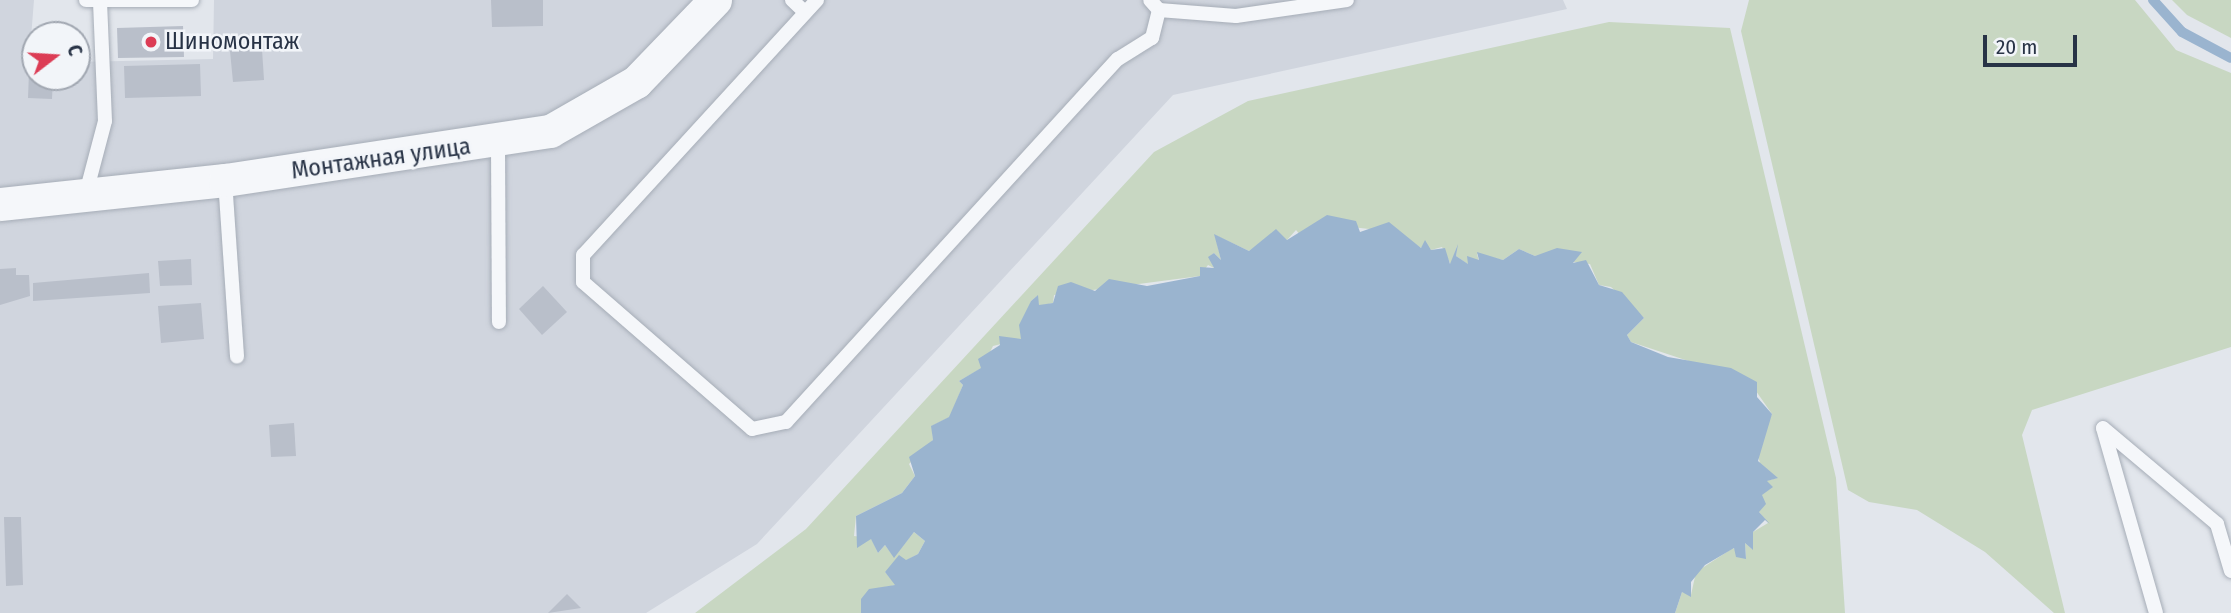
<!DOCTYPE html>
<html>
<head>
<meta charset="utf-8">
<style>
	body { margin:0 }
	#map { position:relative; width:2231px; height:613px; overflow:hidden; background:#e2e6ec; font-family:"Fira Sans Condensed",sans-serif }
	div>[style] { position:absolute }
	.built>* { inset:0; background:#d0d5de }
	.green>* { inset:0; background:#c8d7c2 }
	.water>* { inset:0; background:#9ab4cf }
	.stream>* { height:10px; margin:-5px; padding:0 5px; transform-origin:5px; border-radius:5px; background:#9ab4cf }
	.building>* { inset:0; background:#b9bfca }
	.roads { filter:drop-shadow(0 0 2px #a6adb7) drop-shadow(0 0 2px #a6adb7) }
	.service>* { height:14px; margin:-7px; padding:0 7px; transform-origin:7px; border-radius:7px; background:#f5f7fa }
	.tertiary>* { height:33px; margin:-16.5px; padding:0 16.5px; transform-origin:16.5px; border-radius:16.5px; background:#f5f7fa }
	.dots>* { width:19px; height:19px; translate:-50% -50%; box-sizing:border-box; border:4px solid #f2f5f9; border-radius:50% }
	span { translate:-50% -50%; white-space:nowrap; text-align:center; line-height:1.15; -webkit-text-stroke:5px #f2f5f9; paint-order:stroke }
	.poi-label { font-size:24px; color:#283346 }
	.left { translate:0 -50%; text-align:left }
	.street-label { font-size:24px; color:#283346 }
	.north { position:absolute; left:21px; top:21px; width:70px; height:70px; box-sizing:border-box; background:#f2f5f9; border:2px solid #a1a7b1; border-radius:50%; rotate:73deg; font-size:19px; font-weight:700; line-height:28px; text-align:center; color:#283346 }
	.north::after { content:''; display:block; margin:auto; width:24px; height:32px; background:#dc3c55; clip-path:polygon(50% 0,100% 100%,50% 72%,0 100%) }
	.scale { position:absolute; left:1983px; top:35px; width:94px; height:32px; box-sizing:border-box; border:4px solid #283346; border-top:0; padding-left:9px; font-size:21px; line-height:24px; white-space:nowrap; color:#283346; -webkit-text-stroke:5px #f2f5f9; paint-order:stroke }
</style>
</head>
<body>
<div id="map">
	<div class="built">
		<i style="clip-path:polygon(0 0,34px 0,29px 63px,35px 63px,35px 77px,77px 77px,77px 62px,213px 59px,214px 0,1563px 0,1567px 9px,1173px 95px,757px 544px,646px 613px,0 613px)"></i>
	</div>
	<div class="green">
		<i style="clip-path:polygon(1749px 0,2135px 0,2176px 50px,2231px 73px,2231px 347px,2032px 410px,2022px 435px,2065px 613px,2054px 613px,1985px 552px,1917px 510px,1869px 502px,1848px 490px,1741px 31px)"></i>
		<i style="clip-path:polygon(2172px 0,2231px 0,2231px 38px,2187px 15px)"></i>
		<i style="clip-path:polygon(1609px 22px,1730px 28px,1836px 478px,1845px 613px,1675px 613px,1682px 592px,1691px 595px,1696px 572px,1733px 548px,1746px 558px,1745px 543px,1752px 549px,1753px 532px,1768px 523px,1759px 512px,1761px 495px,1766px 481px,1777px 478px,1762px 471px,1756px 448px,1772px 414px,1749px 381px,1631px 342px,1627px 335px,1644px 318px,1611px 287px,1599px 285px,1590px 264px,1572px 262px,1574px 251px,1535px 256px,1519px 249px,1503px 260px,1477px 254px,1479px 261px,1468px 257px,1469px 265px,1456px 256px,1457px 246px,1451px 265px,1442px 247px,1431px 250px,1425px 243px,1421px 248px,1396px 232px,1316px 223px,1301px 236px,1296px 230px,1287px 240px,1273px 235px,1249px 251px,1215px 235px,1221px 260px,1214px 253px,1209px 257px,1214px 268px,1208px 265px,1200px 276px,1054px 295px,1053px 303px,1039px 306px,1037px 296px,1031px 301px,1021px 339px,993px 346px,982px 368px,959px 381px,963px 385px,950px 417px,932px 426px,933px 440px,909px 464px,915px 476px,902px 493px,856px 516px,854px 536px,871px 538px,878px 553px,885px 545px,894px 557px,914px 532px,925px 541px,918px 554px,885px 572px,896px 585px,869px 590px,861px 613px,695px 613px,806px 529px,1154px 152px,1248px 101px)"></i>
	</div>
	<div class="water">
		<i style="clip-path:polygon(1327px 215px,1356px 221px,1360px 232px,1389px 222px,1421px 248px,1425px 240px,1431px 250px,1445px 248px,1450px 264px,1458px 244px,1456px 256px,1468px 264px,1467px 256px,1479px 260px,1477px 252px,1503px 260px,1519px 249px,1535px 256px,1557px 248px,1582px 252px,1573px 263px,1586px 260px,1599px 285px,1622px 292px,1644px 318px,1627px 335px,1631px 342px,1668px 357px,1731px 368px,1757px 382px,1757px 397px,1772px 414px,1758px 461px,1778px 478px,1767px 481px,1773px 487px,1762px 495px,1766px 504px,1759px 512px,1770px 524px,1765px 520px,1753px 532px,1753px 550px,1745px 543px,1746px 559px,1736px 557px,1734px 548px,1705px 565px,1691px 582px,1691px 597px,1682px 592px,1675px 613px,861px 613px,861px 599px,869px 589px,895px 585px,885px 572px,899px 555px,906px 560px,918px 554px,925px 541px,914px 532px,894px 558px,885px 545px,878px 553px,871px 539px,857px 548px,856px 516px,902px 493px,915px 476px,909px 457px,933px 440px,931px 426px,949px 417px,963px 385px,959px 381px,981px 368px,978px 359px,1000px 345px,999px 336px,1021px 339px,1019px 325px,1031px 301px,1038px 295px,1039px 305px,1053px 303px,1058px 286px,1071px 282px,1095px 291px,1109px 279px,1147px 286px,1200px 276px,1200px 267px,1214px 268px,1208px 257px,1214px 253px,1221px 260px,1214px 234px,1249px 251px,1276px 229px,1287px 240px)"></i>
	</div>
	<div class="stream">
		<i style="left:2153px;top:0;width:43px;rotate:47.8deg"></i>
		<i style="left:2182px;top:32px;width:55px;rotate:28deg"></i>
	</div>
	<div class="building">
		<i style="clip-path:polygon(491px 0,543px 0,543px 26px,492px 27px)"></i>
		<i style="clip-path:polygon(183px 26px,184px 57px,118px 58px,117px 28px)"></i>
		<i style="clip-path:polygon(262px 49px,264px 80px,233px 82px,230px 51px)"></i>
		<i style="clip-path:polygon(200px 64px,201px 96px,125px 98px,124px 66px)"></i>
		<i style="clip-path:polygon(29px 72px,53px 77px,52px 99px,28px 98px)"></i>
		<i style="clip-path:polygon(191px 259px,192px 285px,160px 286px,158px 261px)"></i>
		<i style="clip-path:polygon(16px 268px,16px 275px,29px 275px,30px 296px,0 305px,0 269px)"></i>
		<i style="clip-path:polygon(149px 273px,150px 293px,33px 301px,33px 283px)"></i>
		<i style="clip-path:polygon(543px 286px,567px 312px,542px 335px,519px 309px)"></i>
		<i style="clip-path:polygon(201px 303px,204px 339px,161px 343px,158px 306px)"></i>
		<i style="clip-path:polygon(294px 423px,296px 456px,271px 457px,269px 425px)"></i>
		<i style="clip-path:polygon(4px 517px,21px 517px,23px 585px,6px 586px)"></i>
		<i style="clip-path:polygon(567px 594px,581px 608px,548px 613px)"></i>
	</div>
	<div class="roads">
		<div class="service">
			<i style="left:86px;top:0;width:106px"></i>
			<i style="left:792px;top:0;width:18px;rotate:43deg"></i>
			<i style="left:817px;top:0;width:346px;rotate:132.5deg"></i>
			<i style="left:583px;top:255px;width:27px;rotate:90deg"></i>
			<i style="left:583px;top:282px;width:224px;rotate:41deg"></i>
			<i style="left:752px;top:429px;width:35px;rotate:-12deg"></i>
			<i style="left:786px;top:422px;width:492px;rotate:-47.6deg"></i>
			<i style="left:1118px;top:59px;width:40px;rotate:-32deg"></i>
			<i style="left:1152px;top:38px;width:29px;rotate:-76deg"></i>
			<i style="left:1159px;top:10px;width:13px;rotate:-132deg"></i>
			<i style="left:1159px;top:10px;width:77px;rotate:4.5deg"></i>
			<i style="left:1236px;top:16px;width:112px;rotate:-8.2deg"></i>
			<i style="left:498px;top:143px;width:179px;rotate:89.7deg"></i>
			<i style="left:225px;top:180px;width:177px;rotate:86.1deg"></i>
			<i style="left:86px;top:193px;width:74px;rotate:-75.2deg"></i>
			<i style="left:105px;top:121px;width:117px;rotate:-92.4deg"></i>
			<i style="left:2156px;top:613px;width:192px;rotate:-106deg"></i>
			<i style="left:2103px;top:428px;width:149px;rotate:40.1deg"></i>
			<i style="left:2217px;top:524px;width:49px;rotate:73.4deg"></i>
		</div>
		<div class="tertiary">
			<i style="left:0;top:204px;width:226px;rotate:-6.1deg"></i>
			<i style="left:225px;top:180px;width:329px;rotate:-8.6deg"></i>
			<i style="left:550px;top:131px;width:99px;rotate:-29.7deg"></i>
			<i style="left:636px;top:82px;width:114px;rotate:-46.1deg"></i>
		</div>
	</div>
	<div class="dots">
		<i style="left:151px;top:42px;background:#dc3c55"></i>
	</div>
	<div class="poi-label">
		<span class="left" style="left:165px;top:42px">Шиномонтаж</span>
	</div>
	<div class="street-label">
		<span style="left:381px;top:159px;rotate:-8deg">Монтажная улица</span>
	</div>
	<div class="north">С</div>
	<div class="scale">20 m</div>
</div>
</body>
</html>
